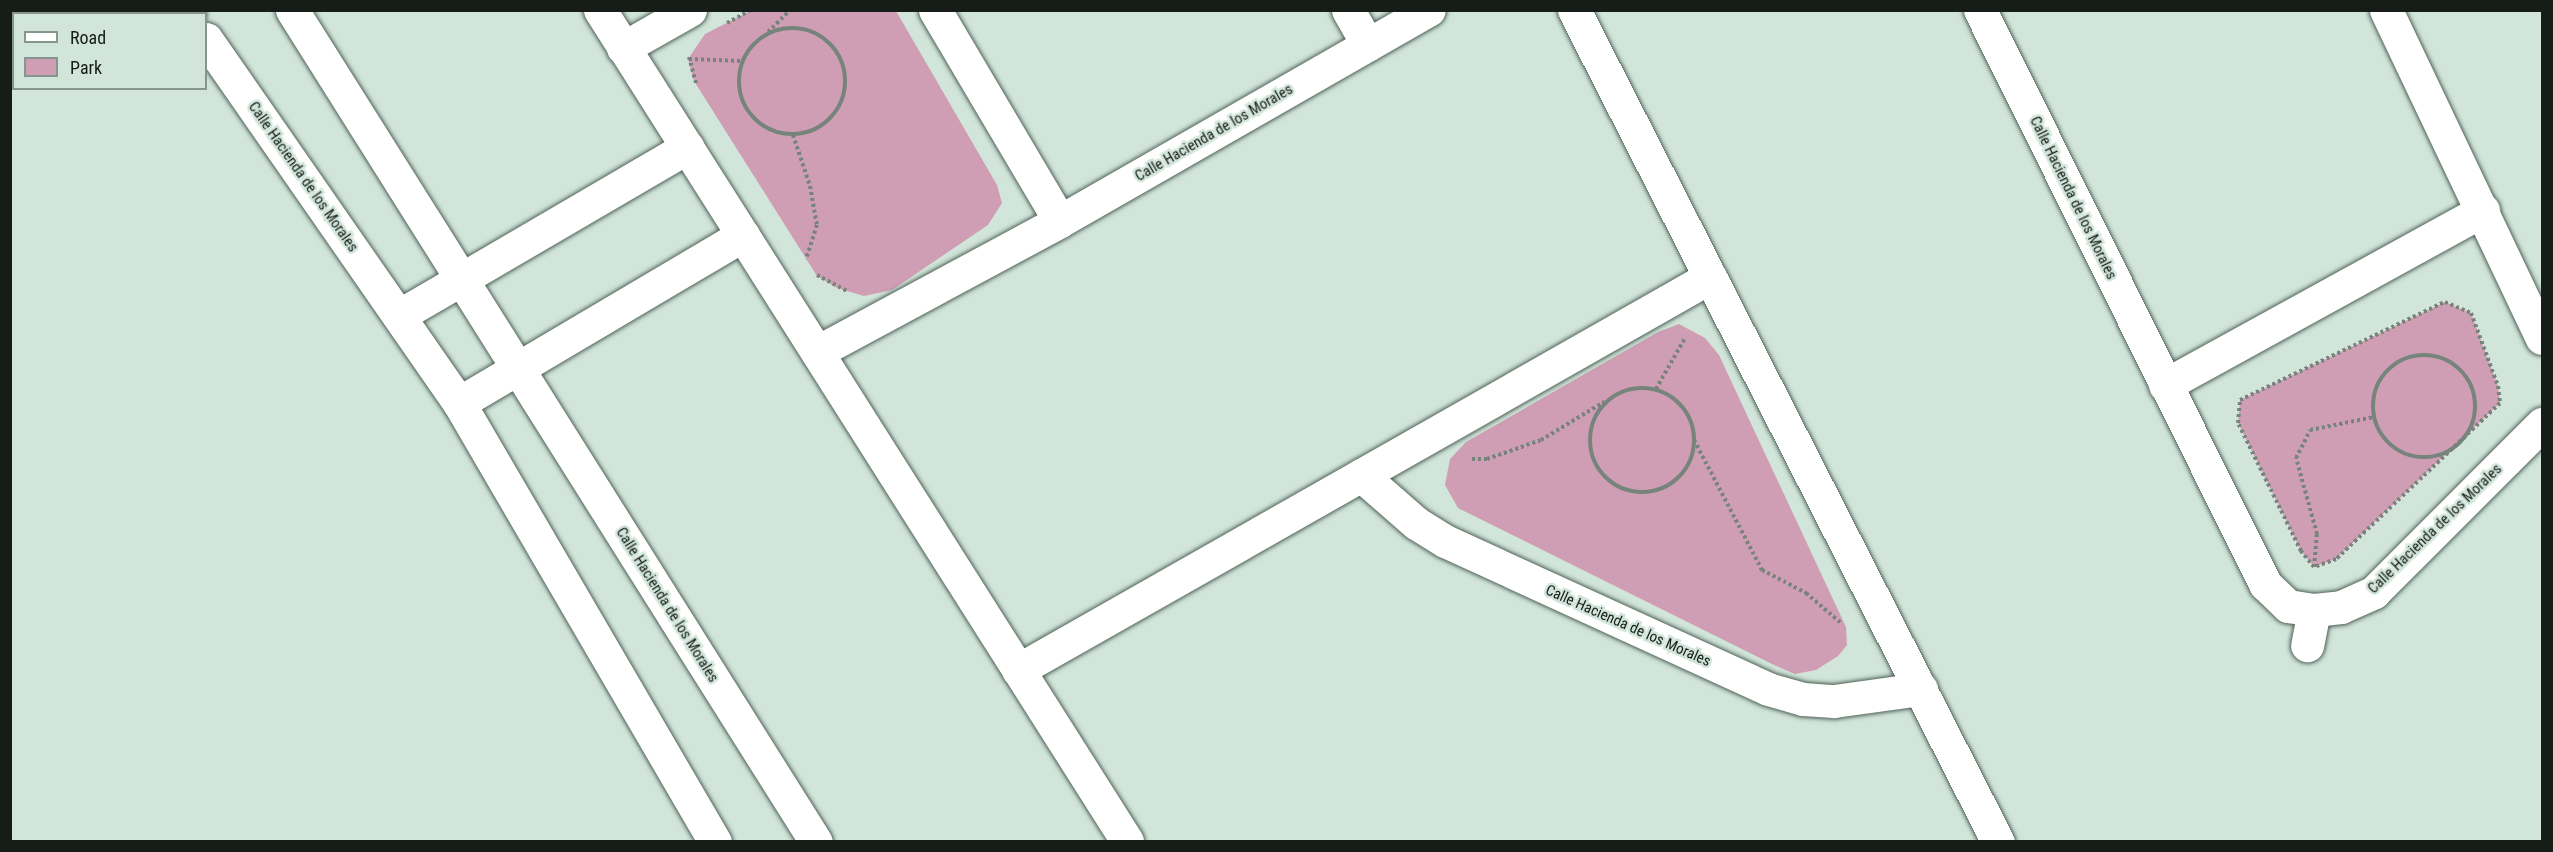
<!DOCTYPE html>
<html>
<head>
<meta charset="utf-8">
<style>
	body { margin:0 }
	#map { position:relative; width:2553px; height:852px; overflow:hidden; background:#d1e5da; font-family:"Roboto Condensed",sans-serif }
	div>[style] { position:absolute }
	.green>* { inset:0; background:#d09eb4 }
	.path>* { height:4px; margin-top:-2px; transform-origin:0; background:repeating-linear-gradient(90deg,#76847c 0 3px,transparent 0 6px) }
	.path>.ring { margin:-2px; padding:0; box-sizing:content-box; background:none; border:4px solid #76847c; border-radius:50% }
	.roads { filter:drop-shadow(0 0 2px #506258) drop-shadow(0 0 2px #506258) }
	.minor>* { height:33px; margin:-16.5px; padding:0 16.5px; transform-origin:16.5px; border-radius:16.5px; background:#fff }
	span { translate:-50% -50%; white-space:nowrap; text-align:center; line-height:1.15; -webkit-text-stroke:5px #d1e5da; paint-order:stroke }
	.street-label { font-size:15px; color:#161d19 }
	.frame { position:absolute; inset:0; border:12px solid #161d19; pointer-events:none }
	.legend { position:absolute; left:12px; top:12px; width:195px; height:78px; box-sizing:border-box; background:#d1e5da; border:2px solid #86958d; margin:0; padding:8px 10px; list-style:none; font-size:18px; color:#161d19 }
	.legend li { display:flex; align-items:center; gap:12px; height:30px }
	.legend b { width:30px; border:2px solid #86958d }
</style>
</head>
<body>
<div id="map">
	<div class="green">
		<i style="clip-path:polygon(750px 11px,896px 11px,997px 185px,1002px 203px,988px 225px,892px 290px,864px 296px,837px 288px,817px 276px,694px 81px,688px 59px,705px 34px)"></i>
		<i style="clip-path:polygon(2445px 302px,2471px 313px,2498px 386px,2500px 403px,2336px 559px,2314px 567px,2301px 551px,2238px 423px,2240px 400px)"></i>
		<i style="clip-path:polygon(1679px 324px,1705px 338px,1719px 355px,1846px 627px,1847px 645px,1838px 656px,1816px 670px,1795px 674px,1774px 665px,1458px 508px,1445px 485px,1450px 459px,1466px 442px,1658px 332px)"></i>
	</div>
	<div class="path">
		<i style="left:727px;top:23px;width:26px;rotate:-29deg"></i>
		<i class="ring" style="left:739px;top:28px;width:102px;height:102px"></i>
		<i style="left:768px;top:32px;width:31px;rotate:-45deg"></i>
		<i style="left:689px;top:57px;width:28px;rotate:75deg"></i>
		<i style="left:689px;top:59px;width:53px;rotate:2.2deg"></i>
		<i style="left:793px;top:135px;width:54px;rotate:71.6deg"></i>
		<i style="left:810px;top:186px;width:40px;rotate:80deg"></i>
		<i style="left:817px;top:225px;width:36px;rotate:108deg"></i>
		<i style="left:817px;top:275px;width:34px;rotate:28deg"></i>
		<i style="left:2445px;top:302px;width:28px;rotate:23deg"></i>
		<i style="left:2471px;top:313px;width:78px;rotate:69.7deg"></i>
		<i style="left:2498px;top:386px;width:17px;rotate:83deg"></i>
		<i style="left:2500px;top:403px;width:226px;rotate:136.4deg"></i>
		<i style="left:2336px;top:559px;width:23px;rotate:160deg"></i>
		<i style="left:2314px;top:567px;width:21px;rotate:-129deg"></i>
		<i style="left:2301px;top:551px;width:143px;rotate:-116.2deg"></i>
		<i style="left:2238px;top:423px;width:23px;rotate:-85deg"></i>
		<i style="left:2240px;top:400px;width:227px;rotate:-25.6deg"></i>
		<i class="ring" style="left:2373px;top:355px;width:98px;height:98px"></i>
		<i class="ring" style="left:1590px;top:388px;width:100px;height:100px"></i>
		<i style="left:1656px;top:389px;width:59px;rotate:-60.4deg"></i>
		<i style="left:1694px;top:440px;width:147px;rotate:62.4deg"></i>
		<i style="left:1762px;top:570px;width:50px;rotate:27.6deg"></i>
		<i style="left:1806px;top:593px;width:45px;rotate:40.5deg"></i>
		<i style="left:1472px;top:459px;width:15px"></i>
		<i style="left:1487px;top:459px;width:57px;rotate:-19.4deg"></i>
		<i style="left:1541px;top:440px;width:74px;rotate:-31.1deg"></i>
		<i style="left:2314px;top:567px;width:33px;rotate:-85deg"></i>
		<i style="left:2317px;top:534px;width:79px;rotate:-105.4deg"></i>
		<i style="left:2296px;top:458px;width:31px;rotate:-63deg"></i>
		<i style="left:2310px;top:430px;width:65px;rotate:-11.5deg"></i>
	</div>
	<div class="roads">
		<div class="minor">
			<i style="left:187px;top:10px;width:4px;rotate:63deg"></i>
			<i style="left:292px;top:10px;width:983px;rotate:57.8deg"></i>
			<i style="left:600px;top:10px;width:984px;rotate:57.62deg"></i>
			<i style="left:935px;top:10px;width:245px;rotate:59.4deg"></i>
			<i style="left:1348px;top:10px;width:40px;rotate:60.3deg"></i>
			<i style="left:1574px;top:10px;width:934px;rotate:63deg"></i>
			<i style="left:1980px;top:10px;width:641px;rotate:63.59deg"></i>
			<i style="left:2265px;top:584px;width:32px;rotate:44deg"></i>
			<i style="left:2288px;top:606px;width:26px;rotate:9deg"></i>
			<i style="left:2314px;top:610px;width:36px;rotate:101deg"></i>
			<i style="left:2386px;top:10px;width:363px;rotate:64.6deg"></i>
			<i style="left:206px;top:39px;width:443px;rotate:55.2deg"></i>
			<i style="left:459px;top:403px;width:508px;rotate:59.75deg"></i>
			<i style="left:623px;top:48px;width:77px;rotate:-29.6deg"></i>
			<i style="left:400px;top:315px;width:333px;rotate:-30.3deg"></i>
			<i style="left:817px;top:352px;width:276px;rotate:-28.3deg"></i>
			<i style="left:1060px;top:221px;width:425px;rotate:-29.8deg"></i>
			<i style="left:2165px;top:385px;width:363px;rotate:-28.8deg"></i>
			<i style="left:459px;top:403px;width:330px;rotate:-30.6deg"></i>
			<i style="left:1361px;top:475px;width:73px;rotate:41.1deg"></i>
			<i style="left:1416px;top:523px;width:34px;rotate:32deg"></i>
			<i style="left:1445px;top:541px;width:355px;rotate:24.6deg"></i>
			<i style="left:1768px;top:689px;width:36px;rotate:16deg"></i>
			<i style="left:1803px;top:699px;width:31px;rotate:4deg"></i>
			<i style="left:1834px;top:701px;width:88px;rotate:-7.9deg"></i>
			<i style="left:2314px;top:610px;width:27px;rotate:-6deg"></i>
			<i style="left:2341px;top:607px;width:36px;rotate:-24deg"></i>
			<i style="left:2374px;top:592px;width:238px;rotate:-45deg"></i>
			<i style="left:1018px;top:670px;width:796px;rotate:-29.59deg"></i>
		</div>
	</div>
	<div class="street-label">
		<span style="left:1214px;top:133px;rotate:-30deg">Calle Hacienda de los Morales</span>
		<span style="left:303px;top:177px;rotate:55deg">Calle Hacienda de los Morales</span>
		<span style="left:2073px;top:198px;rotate:64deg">Calle Hacienda de los Morales</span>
		<span style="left:2435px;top:529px;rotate:-44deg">Calle Hacienda de los Morales</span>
		<span style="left:667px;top:605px;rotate:58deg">Calle Hacienda de los Morales</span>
		<span style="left:1628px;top:626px;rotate:24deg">Calle Hacienda de los Morales</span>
	</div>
	<div class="frame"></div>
	<ul class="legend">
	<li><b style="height:8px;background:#fff"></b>Road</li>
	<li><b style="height:16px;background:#d09eb4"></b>Park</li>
	</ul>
</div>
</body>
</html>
